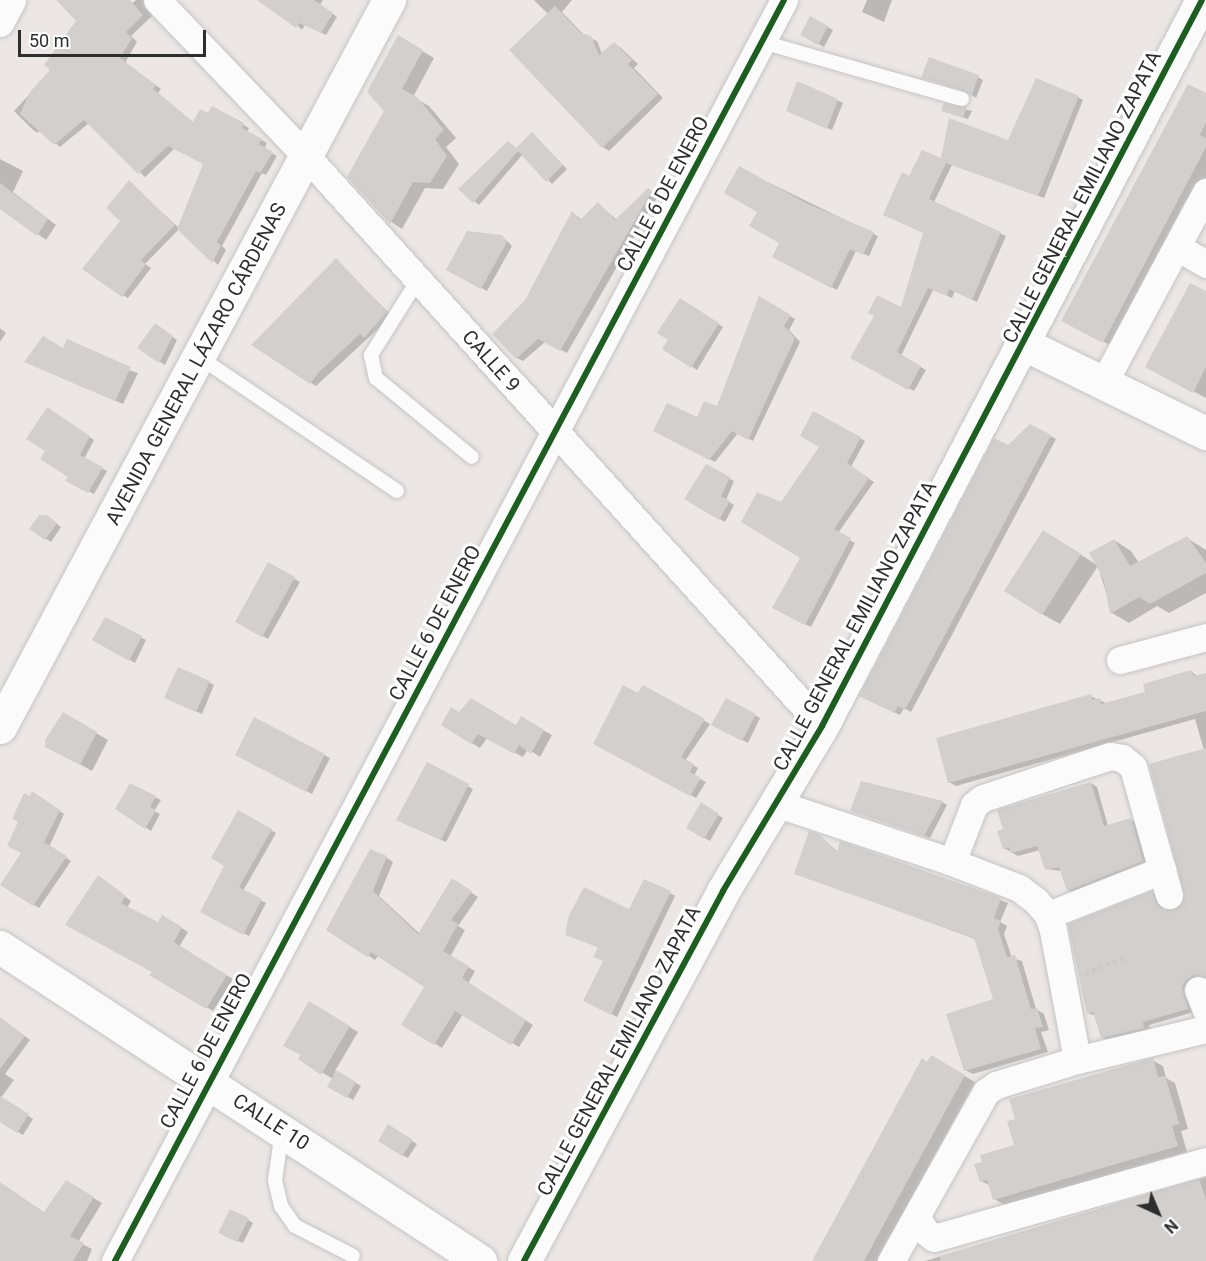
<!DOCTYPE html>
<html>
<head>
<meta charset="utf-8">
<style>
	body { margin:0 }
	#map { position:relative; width:1206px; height:1261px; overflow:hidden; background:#ece7e4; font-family:Roboto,sans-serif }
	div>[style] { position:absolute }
	.shadow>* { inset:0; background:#0003 }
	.building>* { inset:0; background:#d2cfcd }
	.path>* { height:4px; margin-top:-2px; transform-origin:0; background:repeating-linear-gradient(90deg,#c9c9c8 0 4.5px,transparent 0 7.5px) }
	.roads { filter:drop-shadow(0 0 2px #c5c4c5) drop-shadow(0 0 2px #c5c4c5) }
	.lane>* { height:14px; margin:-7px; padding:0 7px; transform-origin:7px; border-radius:7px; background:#fcfbfb }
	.street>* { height:27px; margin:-13.5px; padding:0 13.5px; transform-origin:13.5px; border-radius:13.5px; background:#fcfbfb }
	.secondary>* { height:33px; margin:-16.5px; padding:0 16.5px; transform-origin:16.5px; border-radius:16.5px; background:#fcfbfb }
	.cycleway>* { height:6px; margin:-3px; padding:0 3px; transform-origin:3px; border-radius:3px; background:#1b5e20 }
	span { translate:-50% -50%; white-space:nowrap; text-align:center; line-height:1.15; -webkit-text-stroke:6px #fff; paint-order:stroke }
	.street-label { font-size:20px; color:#2e2e2e }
	.north { position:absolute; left:1128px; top:1183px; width:60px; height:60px; -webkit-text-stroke:4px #fff; paint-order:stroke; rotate:136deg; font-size:16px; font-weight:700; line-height:24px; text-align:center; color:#2e2e2e }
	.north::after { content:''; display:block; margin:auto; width:21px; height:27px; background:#2e2e2e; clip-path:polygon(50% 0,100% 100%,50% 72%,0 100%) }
	.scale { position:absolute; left:18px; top:30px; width:188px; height:27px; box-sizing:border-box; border:3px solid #2e2e2e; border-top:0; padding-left:8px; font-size:18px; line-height:21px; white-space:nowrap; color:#2e2e2e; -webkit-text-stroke:4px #fff; paint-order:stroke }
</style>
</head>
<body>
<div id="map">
	<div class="shadow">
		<i style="clip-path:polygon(57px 0,99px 0,116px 17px,136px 0,149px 0,147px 7px,152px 16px,131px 36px,137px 42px,125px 63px,161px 89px,158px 93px,194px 123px,209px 115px,213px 108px,249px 128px,247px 132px,267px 143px,264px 149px,277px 156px,266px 175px,262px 173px,222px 246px,226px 250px,218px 265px,179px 229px,145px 264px,151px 268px,128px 298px,123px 295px,122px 221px,129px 182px,179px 228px,205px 163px,175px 148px,145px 177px,89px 123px,60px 147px,40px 130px,38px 133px,33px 130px,14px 111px,52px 70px,78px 21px)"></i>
		<i style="clip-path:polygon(272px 0,323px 0,320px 5px,337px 17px,326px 35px,305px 25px,302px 30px)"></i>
		<i style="clip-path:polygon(534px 0,572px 0,562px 12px,585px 36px,597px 41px,602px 54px,614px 44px,621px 48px,638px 64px,634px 68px,663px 98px,609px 151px,603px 147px,548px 14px)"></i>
		<i style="clip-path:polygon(867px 0,892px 0,884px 22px,862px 12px)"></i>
		<i style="clip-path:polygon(811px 18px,833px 30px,824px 47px,802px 35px)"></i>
		<i style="clip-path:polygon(398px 37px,434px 58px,413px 97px,429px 106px,456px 138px,446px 147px,459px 164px,443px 189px,425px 188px,402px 229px,391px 222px,386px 111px)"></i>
		<i style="clip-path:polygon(923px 77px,978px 77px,983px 80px,976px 98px,968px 92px)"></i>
		<i style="clip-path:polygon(1206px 95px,1206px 181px,1189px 204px,1185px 202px,1110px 345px,1063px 320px)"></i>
		<i style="clip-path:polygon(1078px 97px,1083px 100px,1044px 198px,952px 165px,934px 202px,1006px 236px,977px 302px,955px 291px,952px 298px,933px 290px,901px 356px,926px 370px,914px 391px,852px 358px,902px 310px,924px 233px,910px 178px,942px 160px,1009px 142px)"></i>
		<i style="clip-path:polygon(837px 100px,843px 103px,832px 130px,793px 113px)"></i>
		<i style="clip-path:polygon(945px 105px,972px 111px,968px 119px,943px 110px)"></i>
		<i style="clip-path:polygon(532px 134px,567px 169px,552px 184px,523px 154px,479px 205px,460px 189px,508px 143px,517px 149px)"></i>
		<i style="clip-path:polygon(0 159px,23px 171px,13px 192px,56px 225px,46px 240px,0 206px)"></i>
		<i style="clip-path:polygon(739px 168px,878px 236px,869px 256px,856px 251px,837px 290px,774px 257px,781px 242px)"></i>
		<i style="clip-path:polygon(649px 190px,658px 196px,567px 353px,545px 342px,523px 361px,517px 358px,526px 301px,573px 213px,582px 220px,598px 204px,617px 220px)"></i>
		<i style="clip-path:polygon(502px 236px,512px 246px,487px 291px,448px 269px)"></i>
		<i style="clip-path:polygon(336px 260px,392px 316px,316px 386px,253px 345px)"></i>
		<i style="clip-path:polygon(1206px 293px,1206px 398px,1147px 367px)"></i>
		<i style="clip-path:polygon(759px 298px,795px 319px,789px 330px,800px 342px,753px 441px,738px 433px,715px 462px,655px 430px,698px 419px,718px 408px)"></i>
		<i style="clip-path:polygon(680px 300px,723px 327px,697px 370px,665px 349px)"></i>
		<i style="clip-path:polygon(0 328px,6px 333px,0 342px)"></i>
		<i style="clip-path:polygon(160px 328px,177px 340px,165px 365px,139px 348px)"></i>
		<i style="clip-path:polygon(64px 350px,138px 373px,123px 404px,34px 366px)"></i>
		<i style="clip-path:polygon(52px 412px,94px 440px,84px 459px,107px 471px,94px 494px,67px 481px,70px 476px,47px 450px)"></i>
		<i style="clip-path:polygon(814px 413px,865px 441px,851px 467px,874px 482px,838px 533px,855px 543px,811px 627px,779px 611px,802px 557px,782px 504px,821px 447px)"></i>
		<i style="clip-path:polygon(1031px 426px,1056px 439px,911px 712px,904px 708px,900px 715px,866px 699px,1008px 447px)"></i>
		<i style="clip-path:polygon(706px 466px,734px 481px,726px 500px,734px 505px,725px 522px,686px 499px)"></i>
		<i style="clip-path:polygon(52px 520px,61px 527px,51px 542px,31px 528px)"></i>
		<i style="clip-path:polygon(1187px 538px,1206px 550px,1206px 593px,1169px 613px,1157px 606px,1129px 623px,1112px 613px,1098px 566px,1060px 624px,1042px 614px,1061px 542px,1097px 565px,1114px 540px,1131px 551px,1139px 563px)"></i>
		<i style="clip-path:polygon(268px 564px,300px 582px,268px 639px,237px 621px)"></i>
		<i style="clip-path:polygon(105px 619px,146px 640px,135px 663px,94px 639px)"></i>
		<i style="clip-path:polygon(1191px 671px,1198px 677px,1206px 675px,1206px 978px,1198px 979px,1194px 1012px,1149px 1025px,1150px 1031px,1109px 1041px,1102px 1037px,1096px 1016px,1088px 1013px,1151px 893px,1158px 896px,1164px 912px,1174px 911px,1186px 900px,1150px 765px,1204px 750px,1195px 719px,956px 786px,949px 782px,1090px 696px,1106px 703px,1147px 693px)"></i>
		<i style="clip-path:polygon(209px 682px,214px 685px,202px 714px,171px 700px)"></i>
		<i style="clip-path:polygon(643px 687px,710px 724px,685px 761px,698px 768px,694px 776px,706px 782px,696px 798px,595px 743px)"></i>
		<i style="clip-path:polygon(726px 700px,760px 718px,748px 743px,713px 725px)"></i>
		<i style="clip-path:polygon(460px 713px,517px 727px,521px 718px,552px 735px,540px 757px,528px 749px,523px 757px,487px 738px,480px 748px,443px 725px)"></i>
		<i style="clip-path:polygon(63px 714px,108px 740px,92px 771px,47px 746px)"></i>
		<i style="clip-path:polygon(255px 719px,330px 758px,312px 794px,237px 754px)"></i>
		<i style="clip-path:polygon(428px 764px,473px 789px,446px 842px,403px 823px)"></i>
		<i style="clip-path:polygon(1091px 783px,1097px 787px,1108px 826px,1131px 820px,1137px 823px,1148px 864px,1074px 893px,1068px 890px,1061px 871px,1046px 869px,1040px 850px,1018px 856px,1004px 848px,1005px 830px)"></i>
		<i style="clip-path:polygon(130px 785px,161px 800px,154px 811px,160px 814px,151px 831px,117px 809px)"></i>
		<i style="clip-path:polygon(32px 793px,64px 814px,49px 847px,71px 861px,39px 908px,2px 885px,23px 853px)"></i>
		<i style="clip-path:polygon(942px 802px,947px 805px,930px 838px,852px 811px)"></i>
		<i style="clip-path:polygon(701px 805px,723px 818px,710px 841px,688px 828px)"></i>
		<i style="clip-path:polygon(239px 812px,276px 833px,243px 891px,266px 903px,249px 936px,202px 911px,226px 865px)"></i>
		<i style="clip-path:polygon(820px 836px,838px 852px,841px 843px,1008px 903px,1000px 922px,1007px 926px,1004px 934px,1012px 958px,1022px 961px,1036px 1009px,1044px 1014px,1049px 1030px,1041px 1032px,1048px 1052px,973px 1074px,965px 1070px,995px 1000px,975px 939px,796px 873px)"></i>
		<i style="clip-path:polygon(386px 857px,393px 862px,379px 896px,420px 934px,460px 885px,478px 897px,458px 926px,465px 930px,450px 957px,475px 971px,468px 984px,533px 1025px,519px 1047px,463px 1014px,442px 1048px,403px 1024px,426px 986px,379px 955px,375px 960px,328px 929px)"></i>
		<i style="clip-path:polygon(105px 881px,131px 901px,127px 908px,158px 924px,163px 917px,188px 932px,179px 947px,233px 979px,213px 1011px,152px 974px,154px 972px)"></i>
		<i style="clip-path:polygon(670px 893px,675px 896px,617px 1017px,585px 1000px,605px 961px,600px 948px,567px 935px)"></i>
		<i style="clip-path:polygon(309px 1003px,358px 1032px,335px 1071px,361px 1086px,353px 1100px,329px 1086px,333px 1079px,300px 1059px)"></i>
		<i style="clip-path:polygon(0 1018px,30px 1040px,5px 1074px,14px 1080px,0 1099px)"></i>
		<i style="clip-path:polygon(932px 1057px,975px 1082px,877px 1261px,813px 1261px)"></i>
		<i style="clip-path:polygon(1152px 1060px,1163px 1066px,1166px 1078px,1175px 1083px,1188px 1129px,1181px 1131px,1187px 1152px,1005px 1205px,994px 1199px,991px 1186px,981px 1181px,1016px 1146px,1017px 1120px)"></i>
		<i style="clip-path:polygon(11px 1105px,33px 1119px,23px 1135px,0 1121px)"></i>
		<i style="clip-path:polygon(388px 1126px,417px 1144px,408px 1158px,402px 1155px)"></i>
		<i style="clip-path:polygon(1206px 1177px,1206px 1261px,925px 1261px)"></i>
		<i style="clip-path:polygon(66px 1182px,102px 1203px,78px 1242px,92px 1249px,87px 1261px,9px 1261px,0 1255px,0 1183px,45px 1213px)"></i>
		<i style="clip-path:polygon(248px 1220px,253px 1223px,243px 1243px,225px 1236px)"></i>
	</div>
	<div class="building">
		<i style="clip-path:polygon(56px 0,130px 0,143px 15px,126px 32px,132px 38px,120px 58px,156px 85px,153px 89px,193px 122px,200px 109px,208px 113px,212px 106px,244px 123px,242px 128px,262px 139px,259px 144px,273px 152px,260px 173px,256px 171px,217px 242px,221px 246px,212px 263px,177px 229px,203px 164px,168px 146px,138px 174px,84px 120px,54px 145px,20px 114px,30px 92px,50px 70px,44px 65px,76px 21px)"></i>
		<i style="clip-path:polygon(257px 0,314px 0,333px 13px,321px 33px,299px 23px,296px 28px)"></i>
		<i style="clip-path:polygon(555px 6px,581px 33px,591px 36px,599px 55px,614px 42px,632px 60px,628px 64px,658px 94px,602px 148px,509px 50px)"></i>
		<i style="clip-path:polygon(810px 16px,828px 26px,818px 45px,800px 35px)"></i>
		<i style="clip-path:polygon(398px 35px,423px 50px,402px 89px,417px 97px,444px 130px,435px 139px,447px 156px,430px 183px,413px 182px,390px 224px,347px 177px,384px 111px,367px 92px)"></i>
		<i style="clip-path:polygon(929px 57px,979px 75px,971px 97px,964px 90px,921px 78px)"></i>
		<i style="clip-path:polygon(1036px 78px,1079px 96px,1038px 196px,946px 163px,929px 199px,1001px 232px,972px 300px,949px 289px,947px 296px,928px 288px,897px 352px,921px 366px,908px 390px,850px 358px,874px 316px,868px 313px,877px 295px,901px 307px,923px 233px,883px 215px,902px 172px,909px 176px,922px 150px,941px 158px,949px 118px,1008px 140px)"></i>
		<i style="clip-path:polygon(797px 81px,838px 99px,827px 129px,786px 111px)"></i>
		<i style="clip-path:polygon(1188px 84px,1206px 93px,1206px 123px,1200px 135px,1206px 138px,1206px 147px,1103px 343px,1061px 321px)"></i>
		<i style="clip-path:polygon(944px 103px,967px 106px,963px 118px,941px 111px)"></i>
		<i style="clip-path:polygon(532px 132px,563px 165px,546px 182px,518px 151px,473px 203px,458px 189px,508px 141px,516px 148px)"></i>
		<i style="clip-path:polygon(739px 166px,806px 203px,874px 232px,863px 255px,850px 249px,831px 288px,772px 257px,779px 243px,749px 226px,757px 212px,724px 193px)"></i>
		<i style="clip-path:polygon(129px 180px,175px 225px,141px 260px,146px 264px,122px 297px,82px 269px,120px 221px,106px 208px)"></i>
		<i style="clip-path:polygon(0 183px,48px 219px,37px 236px,0 209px)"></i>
		<i style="clip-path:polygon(648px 188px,652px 191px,560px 351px,538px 339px,516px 359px,492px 334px,525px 300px,572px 211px,580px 220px,598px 202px,615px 220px)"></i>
		<i style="clip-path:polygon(467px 231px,502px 235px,507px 242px,481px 289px,446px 270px)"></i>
		<i style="clip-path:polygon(336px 258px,387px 312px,364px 338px,360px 334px,319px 372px,310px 384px,251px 345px)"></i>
		<i style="clip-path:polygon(1190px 283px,1206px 291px,1206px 367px,1193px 393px,1145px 367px)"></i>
		<i style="clip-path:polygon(759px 296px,791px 315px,784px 326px,795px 338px,748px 440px,732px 431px,709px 460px,653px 431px,667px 403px,697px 417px,704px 401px,717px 406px)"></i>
		<i style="clip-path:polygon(680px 298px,719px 323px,691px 368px,662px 349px,668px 340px,657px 333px)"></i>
		<i style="clip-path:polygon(155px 323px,173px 336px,159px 363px,137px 348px)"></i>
		<i style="clip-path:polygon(43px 336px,63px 348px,67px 339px,131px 367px,115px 401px,24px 362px)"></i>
		<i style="clip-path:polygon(47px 407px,90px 436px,80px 455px,103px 467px,88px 493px,65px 481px,68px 477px,40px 459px,45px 451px,26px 439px)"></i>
		<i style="clip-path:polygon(813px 411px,861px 437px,847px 463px,869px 478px,834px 529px,851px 538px,805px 625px,772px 608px,800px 558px,741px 522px,757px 492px,781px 502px,819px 447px,800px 436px)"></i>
		<i style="clip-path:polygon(1030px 424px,1051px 435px,905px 710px,898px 706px,894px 713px,859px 696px,994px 438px,1008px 445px)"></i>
		<i style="clip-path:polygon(706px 464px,730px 477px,721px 496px,730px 501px,719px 520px,684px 499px)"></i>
		<i style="clip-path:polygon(39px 515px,47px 515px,57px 523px,45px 540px,29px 529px)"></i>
		<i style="clip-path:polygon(1043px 530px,1081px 554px,1042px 615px,1004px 591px)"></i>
		<i style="clip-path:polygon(1187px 536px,1206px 563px,1206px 573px,1150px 604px,1139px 597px,1110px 614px,1103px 578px,1089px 553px,1114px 539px,1130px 566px)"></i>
		<i style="clip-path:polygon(268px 562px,295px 577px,262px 637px,235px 622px)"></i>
		<i style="clip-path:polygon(105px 617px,142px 636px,129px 661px,92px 640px)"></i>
		<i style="clip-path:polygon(178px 667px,210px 681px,196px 712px,164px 698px)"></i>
		<i style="clip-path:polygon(1191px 670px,1194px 676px,1206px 673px,1206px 711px,948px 783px,936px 738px,1091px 694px,1092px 700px,1100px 698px,1101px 704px,1145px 692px,1143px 684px)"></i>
		<i style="clip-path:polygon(623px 685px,638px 693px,643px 685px,705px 719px,681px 757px,694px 764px,690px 772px,701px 778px,690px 796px,593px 744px)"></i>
		<i style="clip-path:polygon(471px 698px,516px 725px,521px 716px,544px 730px,531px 754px,519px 745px,514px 754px,478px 734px,471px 744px,441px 725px,451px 707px,459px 712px)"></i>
		<i style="clip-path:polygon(726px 698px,756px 714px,742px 741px,711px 725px)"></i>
		<i style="clip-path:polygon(63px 712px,97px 732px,80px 765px,45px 747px,45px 740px)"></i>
		<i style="clip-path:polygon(254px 717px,325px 754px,306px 792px,235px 755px)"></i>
		<i style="clip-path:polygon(1206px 748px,1206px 977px,1193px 975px,1185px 981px,1182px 988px,1188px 1009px,1143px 1022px,1144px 1028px,1101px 1038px,1093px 1012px,1087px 1014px,1068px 924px,1152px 891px,1158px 906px,1165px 910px,1181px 906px,1184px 891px,1149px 764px)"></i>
		<i style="clip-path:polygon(427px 762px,469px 784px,441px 840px,396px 820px)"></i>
		<i style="clip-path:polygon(861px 781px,943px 801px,924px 836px,850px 811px)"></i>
		<i style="clip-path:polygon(1091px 782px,1104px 826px,1131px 818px,1143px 861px,1067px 891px,1059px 867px,1045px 870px,1037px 846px,1011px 853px,1009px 847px,1003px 849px,997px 831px,1003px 829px,997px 810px)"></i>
		<i style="clip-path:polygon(130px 783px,156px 796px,150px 807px,156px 810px,145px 829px,115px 809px)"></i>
		<i style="clip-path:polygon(32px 791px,60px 810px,44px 842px,67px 856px,33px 906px,0 885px,21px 853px,7px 846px,18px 822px,12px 819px,24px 793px,30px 796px)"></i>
		<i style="clip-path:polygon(701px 802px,719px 814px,704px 839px,686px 828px)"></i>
		<i style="clip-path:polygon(238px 810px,272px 829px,239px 887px,262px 899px,243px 935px,200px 912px,224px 866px,211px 858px)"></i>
		<i style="clip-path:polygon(809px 831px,820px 835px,837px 852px,840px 841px,1001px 898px,994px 918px,1001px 921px,998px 929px,1007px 957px,1015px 955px,1031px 1009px,1037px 1008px,1043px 1027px,1035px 1028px,1041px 1049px,964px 1071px,946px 1014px,993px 999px,974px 938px,794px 874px)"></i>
		<i style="clip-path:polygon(370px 849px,387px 856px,373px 891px,418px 934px,452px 878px,472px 891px,451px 920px,458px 924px,443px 951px,469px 966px,462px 978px,526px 1020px,511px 1045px,455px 1011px,434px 1045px,401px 1025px,424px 987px,371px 952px,367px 957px,326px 930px)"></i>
		<i style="clip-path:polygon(98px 875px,126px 896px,121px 903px,158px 922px,162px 915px,182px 927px,174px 942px,227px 975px,206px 1009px,149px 975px,152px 972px,65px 925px)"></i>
		<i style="clip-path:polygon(644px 879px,671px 891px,611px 1015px,583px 1001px,603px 961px,593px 957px,598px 947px,565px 935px,569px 915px,584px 887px,629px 909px)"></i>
		<i style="clip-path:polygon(309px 1001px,350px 1026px,321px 1075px,298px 1059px,301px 1055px,283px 1046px)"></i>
		<i style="clip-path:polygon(0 1017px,25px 1036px,0 1069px)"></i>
		<i style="clip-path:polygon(931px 1055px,965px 1075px,864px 1261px,812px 1261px,922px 1058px,927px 1062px)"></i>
		<i style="clip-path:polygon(1153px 1058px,1158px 1077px,1165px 1076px,1176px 1112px,1179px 1124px,1172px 1126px,1178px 1146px,993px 1200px,987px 1180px,980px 1182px,974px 1164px,982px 1162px,980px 1155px,1014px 1145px,1007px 1121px,1015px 1119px,1009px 1099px)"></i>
		<i style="clip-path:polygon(336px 1070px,356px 1082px,347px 1098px,327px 1087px)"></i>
		<i style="clip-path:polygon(0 1096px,29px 1114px,17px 1133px,0 1122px)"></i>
		<i style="clip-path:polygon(388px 1124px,413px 1140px,402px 1156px,378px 1141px)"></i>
		<i style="clip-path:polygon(1199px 1179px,1206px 1199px,1206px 1261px,940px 1261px,940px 1256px)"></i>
		<i style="clip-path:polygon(66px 1180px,94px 1197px,70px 1236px,84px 1243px,73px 1261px,0 1261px,0 1182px,44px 1212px)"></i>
		<i style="clip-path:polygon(230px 1209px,249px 1218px,237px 1242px,218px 1233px)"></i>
	</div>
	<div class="path">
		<i style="left:1085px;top:974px;width:45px;rotate:-22deg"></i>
	</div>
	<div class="roads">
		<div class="lane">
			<i style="left:762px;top:42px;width:208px;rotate:15.9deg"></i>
			<i style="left:418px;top:280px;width:89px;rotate:122.1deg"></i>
			<i style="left:371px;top:355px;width:24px;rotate:78deg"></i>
			<i style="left:376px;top:378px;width:124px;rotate:39.5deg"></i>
			<i style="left:199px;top:357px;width:239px;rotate:34.1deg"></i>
			<i style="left:282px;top:1131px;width:49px;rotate:98.1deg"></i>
			<i style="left:275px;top:1180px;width:27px;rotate:77deg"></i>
			<i style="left:281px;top:1206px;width:24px;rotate:55deg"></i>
			<i style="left:295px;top:1226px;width:65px;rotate:27.3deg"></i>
		</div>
		<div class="street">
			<i style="left:157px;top:0;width:217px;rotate:46.3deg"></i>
			<i style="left:307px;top:157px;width:767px;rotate:47.85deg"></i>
			<i style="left:0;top:23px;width:26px;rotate:-62deg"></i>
			<i style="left:1177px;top:247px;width:34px;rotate:30deg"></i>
			<i style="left:1104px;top:382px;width:216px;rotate:-61.8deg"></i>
			<i style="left:1120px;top:660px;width:89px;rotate:-15deg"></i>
			<i style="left:778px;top:804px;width:183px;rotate:18.4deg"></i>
			<i style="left:952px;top:862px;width:72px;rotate:21.2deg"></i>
			<i style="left:1019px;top:888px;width:21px;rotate:37deg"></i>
			<i style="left:1036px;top:901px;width:18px;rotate:49deg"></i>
			<i style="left:1048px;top:915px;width:16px;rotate:72deg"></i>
			<i style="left:1053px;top:930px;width:132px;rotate:79.5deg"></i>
			<i style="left:952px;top:862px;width:61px;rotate:-68.9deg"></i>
			<i style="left:974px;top:805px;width:11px;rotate:-38deg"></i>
			<i style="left:983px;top:798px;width:134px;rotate:-18.3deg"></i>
			<i style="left:1110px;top:756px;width:12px;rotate:9deg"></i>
			<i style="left:1122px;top:758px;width:14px;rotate:39deg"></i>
			<i style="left:1133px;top:767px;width:133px;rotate:74.3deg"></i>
			<i style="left:1048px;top:915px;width:123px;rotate:-21.5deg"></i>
			<i style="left:1198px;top:990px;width:22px;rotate:68deg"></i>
			<i style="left:918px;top:1219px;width:14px;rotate:60deg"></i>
			<i style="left:925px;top:1231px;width:11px;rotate:38deg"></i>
			<i style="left:934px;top:1238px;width:283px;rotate:-15.8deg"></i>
			<i style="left:115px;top:1261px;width:1427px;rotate:-62.05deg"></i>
			<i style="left:891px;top:1261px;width:194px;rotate:-60.7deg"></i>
			<i style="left:986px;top:1092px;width:12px;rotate:-35deg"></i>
			<i style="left:996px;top:1085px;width:85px;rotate:-17.2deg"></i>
			<i style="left:1077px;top:1060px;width:133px;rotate:-13.5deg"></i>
		</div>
		<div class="secondary">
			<i style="left:1024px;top:344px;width:203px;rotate:26.1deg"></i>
			<i style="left:0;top:727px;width:825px;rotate:-61.85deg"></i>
			<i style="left:0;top:947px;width:574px;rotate:33.19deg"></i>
			<i style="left:524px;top:1261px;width:420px;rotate:-61.7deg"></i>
			<i style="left:723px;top:891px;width:192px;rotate:-59deg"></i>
			<i style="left:822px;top:726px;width:819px;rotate:-62.37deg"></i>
		</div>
	</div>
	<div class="cycleway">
		<i style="left:115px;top:1261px;width:1427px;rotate:-62.05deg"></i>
		<i style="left:524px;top:1261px;width:420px;rotate:-61.7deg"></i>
		<i style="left:723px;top:891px;width:192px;rotate:-59deg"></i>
		<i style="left:822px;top:726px;width:819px;rotate:-62.37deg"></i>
	</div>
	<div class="street-label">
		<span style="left:663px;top:194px;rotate:-62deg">CALLE 6 DE ENERO</span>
		<span style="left:1082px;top:197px;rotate:-63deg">CALLE GENERAL EMILIANO ZAPATA</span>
		<span style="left:491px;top:361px;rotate:48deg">CALLE 9</span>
		<span style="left:196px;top:364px;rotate:-62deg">AVENIDA GENERAL LÁZARO CÁRDENAS</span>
		<span style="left:435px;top:623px;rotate:-62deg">CALLE 6 DE ENERO</span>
		<span style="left:855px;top:626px;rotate:-62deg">CALLE GENERAL EMILIANO ZAPATA</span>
		<span style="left:206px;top:1051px;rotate:-62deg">CALLE 6 DE ENERO</span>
		<span style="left:619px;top:1051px;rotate:-62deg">CALLE GENERAL EMILIANO ZAPATA</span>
		<span style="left:271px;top:1122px;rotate:33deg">CALLE 10</span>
	</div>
	<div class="north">N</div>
	<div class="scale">50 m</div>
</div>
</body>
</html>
